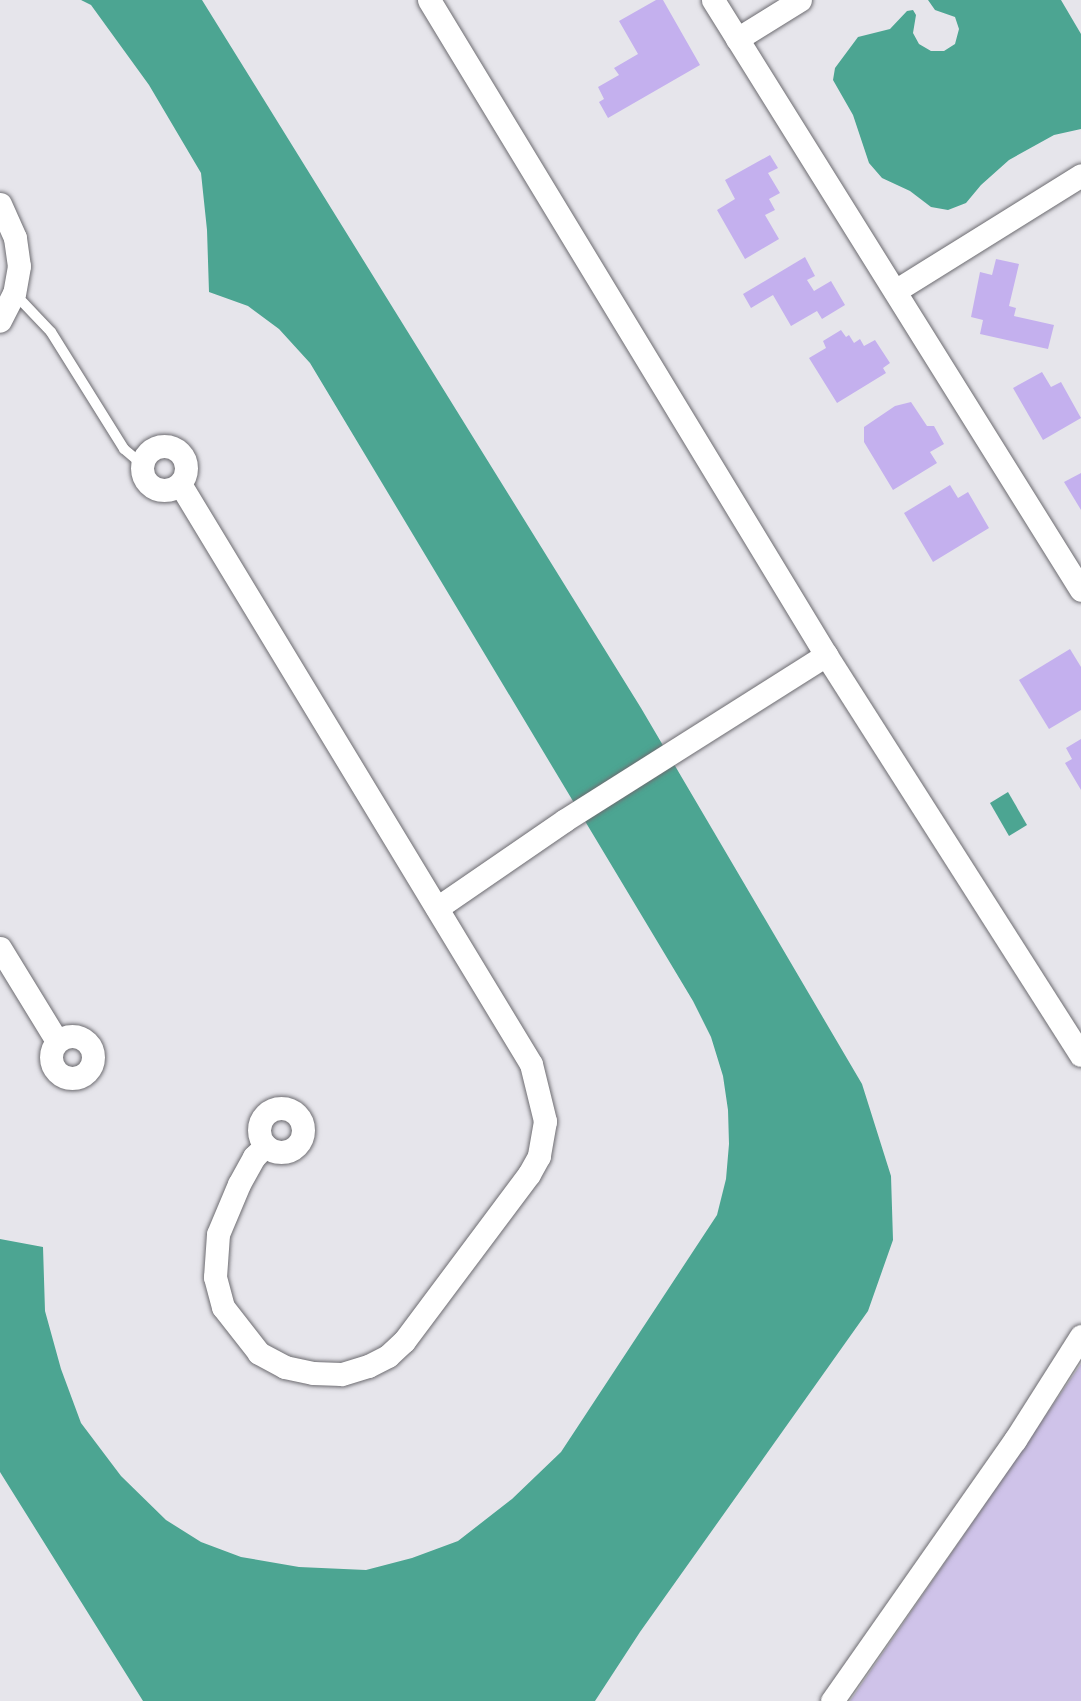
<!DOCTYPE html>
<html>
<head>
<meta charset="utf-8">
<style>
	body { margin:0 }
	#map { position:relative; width:1081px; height:1701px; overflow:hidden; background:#e6e5eb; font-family:"Space Grotesk",sans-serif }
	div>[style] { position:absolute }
	.green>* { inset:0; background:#cfc3e9 }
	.water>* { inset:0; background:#4ca592 }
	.building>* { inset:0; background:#c4b0ee }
	.roads { filter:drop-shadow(0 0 2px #6d6c71) drop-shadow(0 0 2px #6d6c71) }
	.lane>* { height:10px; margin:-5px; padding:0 5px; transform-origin:5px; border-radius:5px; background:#fff }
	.street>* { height:23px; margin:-11.5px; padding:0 11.5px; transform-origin:11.5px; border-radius:11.5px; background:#fff }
	.street>.ring { margin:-11.5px; padding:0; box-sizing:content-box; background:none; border:23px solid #fff; border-radius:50% }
	span { translate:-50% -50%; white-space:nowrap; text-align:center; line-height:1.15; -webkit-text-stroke:7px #f4f2f8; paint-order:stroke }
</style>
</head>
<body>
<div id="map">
	<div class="green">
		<i style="clip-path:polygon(1081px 1364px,1081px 1701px,850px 1701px)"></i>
	</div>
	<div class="water">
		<i style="clip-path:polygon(81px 0,202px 0,641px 708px,862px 1084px,891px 1176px,893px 1240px,868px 1311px,640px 1632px,595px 1701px,143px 1701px,0 1472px,0 1239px,43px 1247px,45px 1311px,61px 1369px,81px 1423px,121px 1476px,166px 1520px,201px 1542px,241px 1557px,299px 1567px,366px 1570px,412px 1558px,458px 1541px,512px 1499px,561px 1452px,717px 1215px,726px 1179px,729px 1144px,728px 1110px,723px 1076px,711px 1037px,693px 1001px,310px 363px,279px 329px,248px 306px,209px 292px,207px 230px,201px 173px,149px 85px,91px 5px)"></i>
		<i style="clip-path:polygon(928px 0,1061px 0,1081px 34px,1081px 129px,1054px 135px,1009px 160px,981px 185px,966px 203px,948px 210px,931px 207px,910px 191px,882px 178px,869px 163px,853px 115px,833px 80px,835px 68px,858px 37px,890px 29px,907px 11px,913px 10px,916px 15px,913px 33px,919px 44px,931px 51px,944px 51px,955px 44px,959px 29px,955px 17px,935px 10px)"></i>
		<i style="clip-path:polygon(1008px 792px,1027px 825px,1009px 836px,990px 803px)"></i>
	</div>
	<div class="building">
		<i style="clip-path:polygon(656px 0,663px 0,700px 65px,608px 118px,599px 102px,604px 99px,598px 87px,619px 75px,614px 68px,638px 54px,619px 21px)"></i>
		<i style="clip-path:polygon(770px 155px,778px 168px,768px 173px,780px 193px,769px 199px,775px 210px,765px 215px,779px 239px,745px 259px,717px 210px,735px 199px,725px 180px)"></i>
		<i style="clip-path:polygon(805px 257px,815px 276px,807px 280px,814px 291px,831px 281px,845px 305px,822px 319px,817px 311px,791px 326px,773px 295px,751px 308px,743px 294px)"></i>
		<i style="clip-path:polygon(996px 259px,1019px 264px,1009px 306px,1016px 308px,1014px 316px,1054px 325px,1048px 349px,980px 334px,983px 320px,971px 317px,980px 272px,992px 275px)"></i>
		<i style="clip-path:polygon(841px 330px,846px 337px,849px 335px,854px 343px,860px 339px,864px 346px,875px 340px,890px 363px,883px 368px,886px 373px,837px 403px,809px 358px,826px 348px,823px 341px)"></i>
		<i style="clip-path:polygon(1042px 372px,1051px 387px,1061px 382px,1081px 418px,1043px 440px,1013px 388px)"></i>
		<i style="clip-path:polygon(911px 402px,927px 426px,934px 426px,944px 444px,930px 452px,937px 463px,893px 490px,864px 442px,864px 427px,895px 406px)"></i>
		<i style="clip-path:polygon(1081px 473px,1081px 510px,1064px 482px)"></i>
		<i style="clip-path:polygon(950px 485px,958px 498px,968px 492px,989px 528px,933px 562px,904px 513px)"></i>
		<i style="clip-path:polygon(1070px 649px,1081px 667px,1081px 710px,1049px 729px,1019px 680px)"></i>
		<i style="clip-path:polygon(1081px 739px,1081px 790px,1065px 763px,1072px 759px,1066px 748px)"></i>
	</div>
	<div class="roads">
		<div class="lane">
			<i style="left:14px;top:293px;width:54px;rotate:46.5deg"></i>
			<i style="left:51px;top:332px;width:138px;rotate:58deg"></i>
			<i style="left:124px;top:449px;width:25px;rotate:40deg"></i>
		</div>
		<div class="street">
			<i style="left:429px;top:0;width:766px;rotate:58.78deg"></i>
			<i style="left:826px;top:655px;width:474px;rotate:57.5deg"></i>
			<i style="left:713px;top:0;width:695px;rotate:58.05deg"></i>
			<i style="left:737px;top:39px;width:74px;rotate:-31.8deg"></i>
			<i style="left:0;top:204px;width:37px;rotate:66deg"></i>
			<i style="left:15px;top:238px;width:28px;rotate:82deg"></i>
			<i style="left:19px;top:266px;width:27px;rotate:100deg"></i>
			<i style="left:14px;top:293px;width:31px;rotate:117deg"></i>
			<i style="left:895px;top:291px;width:219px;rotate:-31.9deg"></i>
			<i class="ring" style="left:142px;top:446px;width:21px;height:21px"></i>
			<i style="left:180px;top:484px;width:678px;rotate:58.82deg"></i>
			<i style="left:531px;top:1064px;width:59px;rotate:76.2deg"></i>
			<i style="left:545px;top:1121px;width:36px;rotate:100deg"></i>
			<i style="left:539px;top:1156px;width:21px;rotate:119deg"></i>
			<i style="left:529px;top:1174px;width:209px;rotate:126.8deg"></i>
			<i style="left:404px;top:1341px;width:22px;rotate:137deg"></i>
			<i style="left:388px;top:1356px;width:22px;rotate:153deg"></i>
			<i style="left:368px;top:1366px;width:28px;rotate:163deg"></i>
			<i style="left:341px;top:1374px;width:28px;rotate:-178deg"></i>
			<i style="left:313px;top:1373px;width:29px;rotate:-168deg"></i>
			<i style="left:285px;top:1367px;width:30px;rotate:-152deg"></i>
			<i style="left:259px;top:1353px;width:58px;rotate:-128deg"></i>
			<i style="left:223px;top:1307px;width:31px;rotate:-105deg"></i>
			<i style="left:215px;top:1277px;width:43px;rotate:-86deg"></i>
			<i style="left:218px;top:1234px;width:54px;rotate:-67.2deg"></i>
			<i style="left:239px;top:1184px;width:31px;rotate:-61deg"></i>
			<i style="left:254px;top:1157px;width:16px;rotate:-45deg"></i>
			<i style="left:437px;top:908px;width:155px;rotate:-34.5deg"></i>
			<i style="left:565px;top:820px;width:309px;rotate:-32.3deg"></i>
			<i style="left:0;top:948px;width:109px;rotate:58.5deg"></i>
			<i class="ring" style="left:51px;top:1036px;width:19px;height:19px"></i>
			<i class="ring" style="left:259px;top:1108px;width:21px;height:21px"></i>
			<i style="left:832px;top:1701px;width:319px;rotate:-55deg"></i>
			<i style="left:1015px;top:1440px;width:123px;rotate:-57.6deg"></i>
		</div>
	</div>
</div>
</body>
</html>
